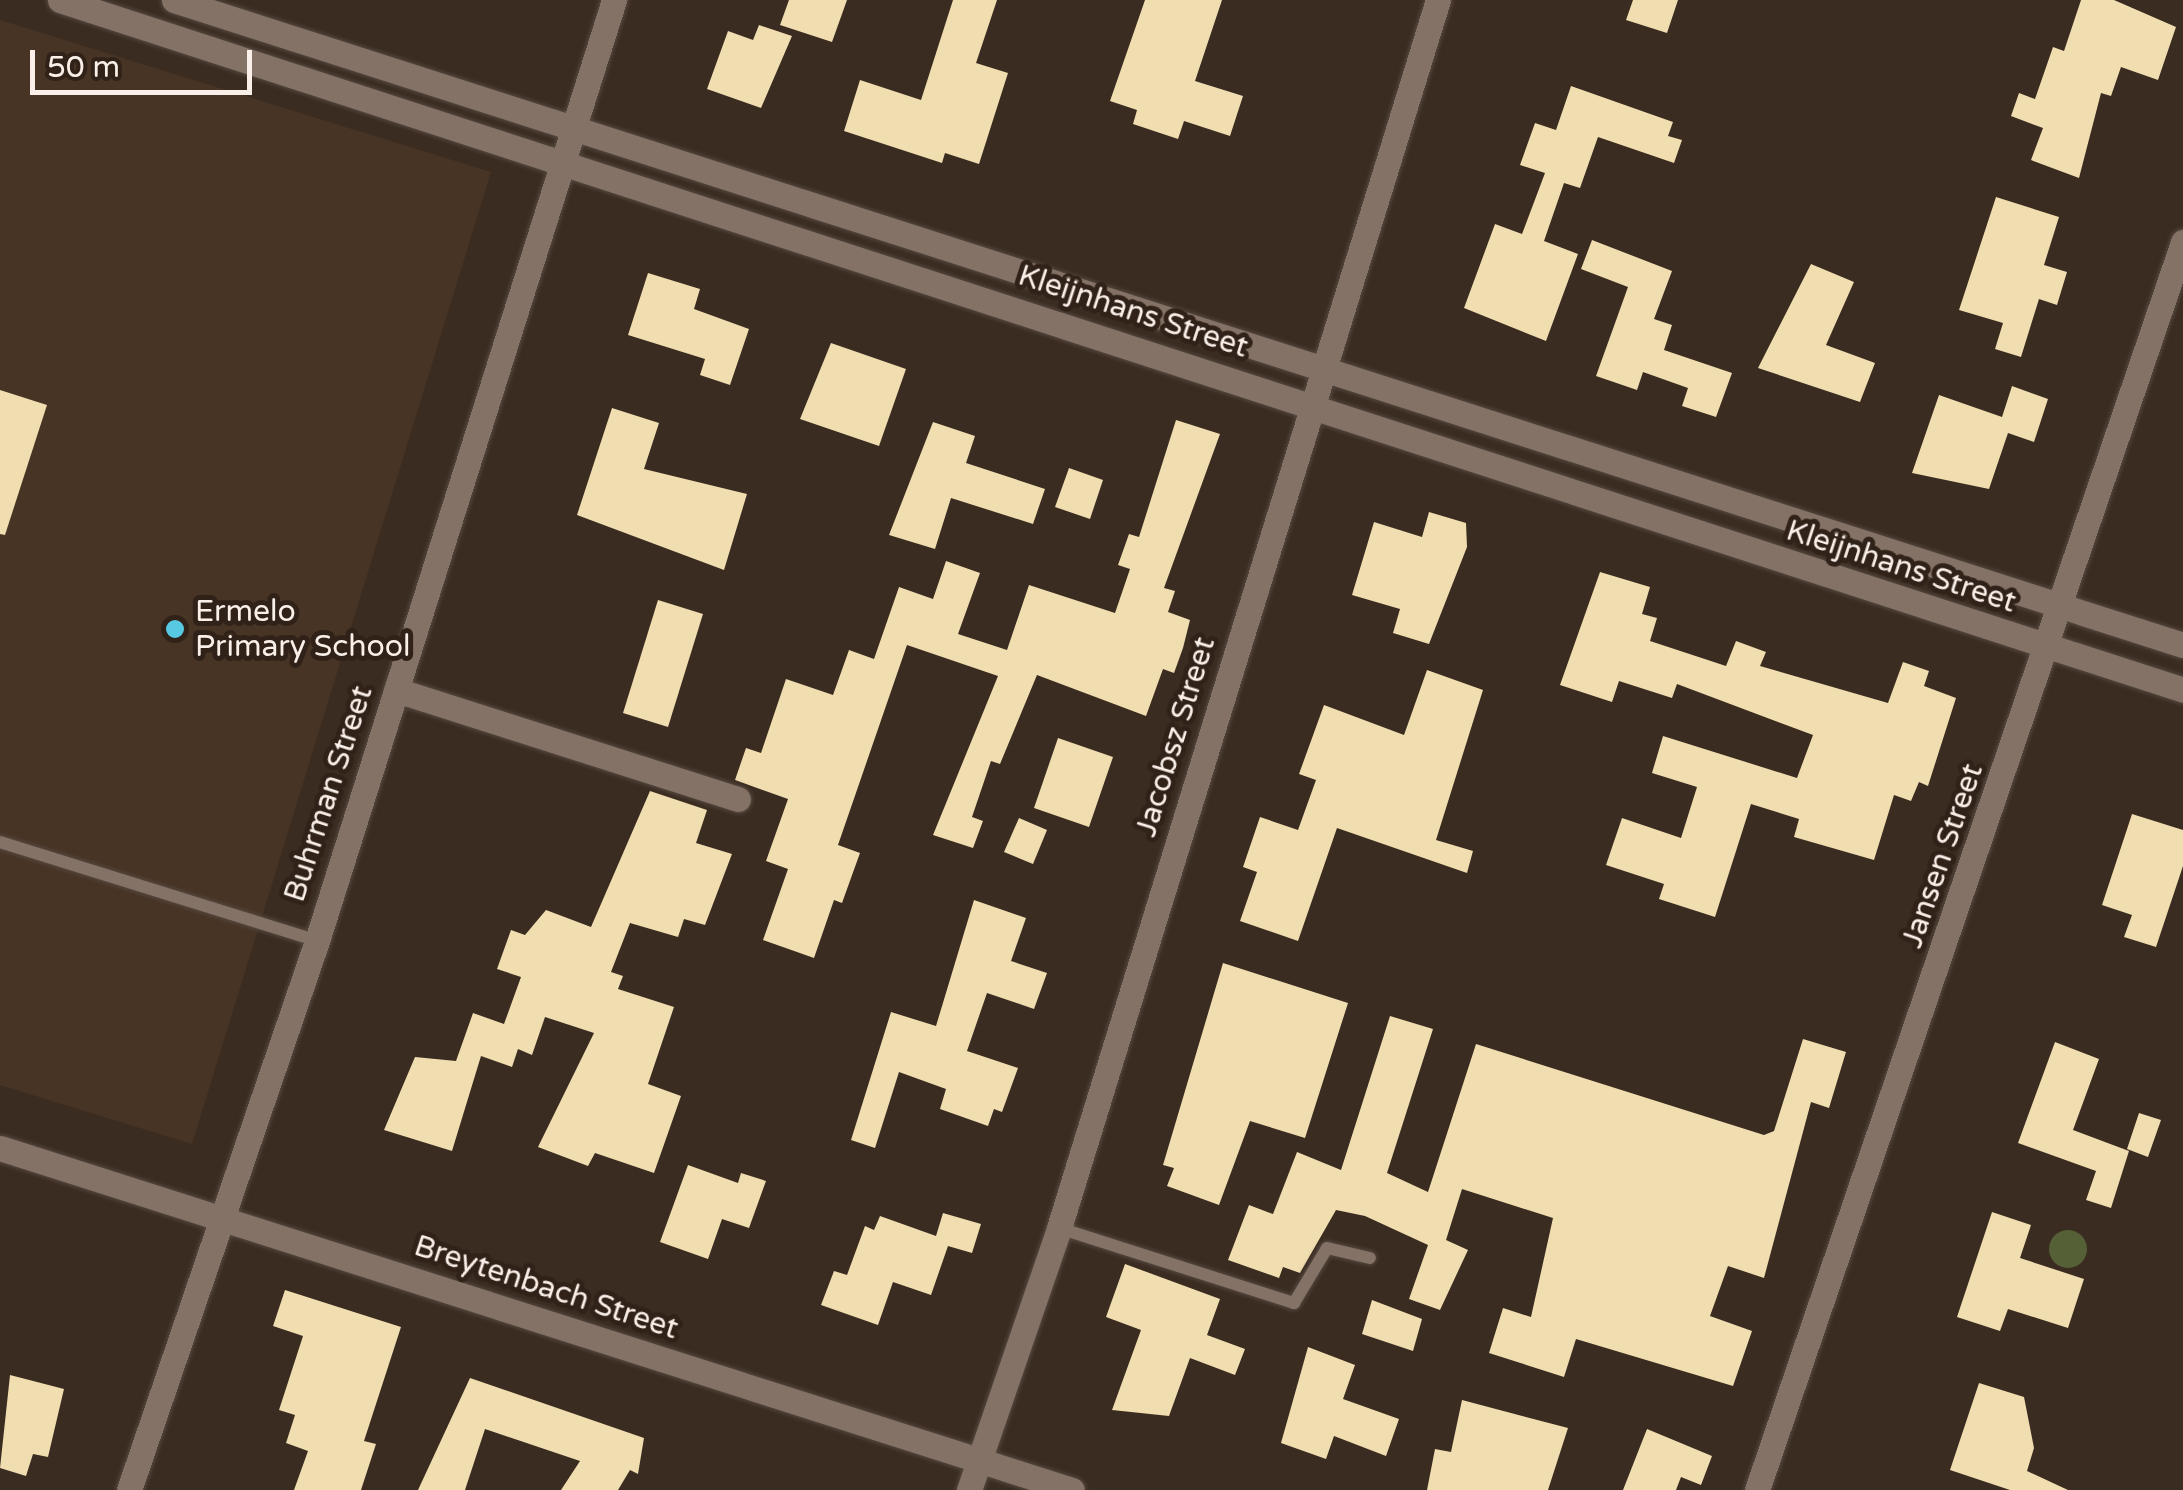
<!DOCTYPE html>
<html>
<head>
<meta charset="utf-8">
<style>
	body { margin:0 }
	#map { position:relative; width:2183px; height:1490px; overflow:hidden; background:#3b2c21; font-family:"Varela Round",sans-serif }
	div>[style] { position:absolute }
	.built>* { inset:0; background:#483425 }
	.water>* { inset:0; background:#566037 }
	.round { border-radius:50% }
	.building>* { inset:0; background:#f0ddb0 }
	.roads { filter:drop-shadow(0 0 2px #554940) drop-shadow(0 0 2px #554940) }
	.lane>* { height:12px; margin:-6px; padding:0 6px; transform-origin:6px; border-radius:6px; background:#847266 }
	.street>* { height:25px; margin:-12.5px; padding:0 12.5px; transform-origin:12.5px; border-radius:12.5px; background:#847266 }
	.dots>* { width:28px; height:28px; translate:-50% -50%; box-sizing:border-box; border:5px solid #302218; border-radius:50% }
	span { translate:-50% -50%; white-space:nowrap; text-align:center; line-height:1.15; -webkit-text-stroke:10px #302218; paint-order:stroke }
	.street-label { font-size:30px; color:#faefe9 }
	.poi-label { font-size:30px; color:#faefe9 }
	.left { translate:0 -50%; text-align:left }
	.scale { position:absolute; left:30px; top:50px; width:222px; height:45px; box-sizing:border-box; border:5px solid #faefe9; border-top:0; padding-left:12px; font-size:30px; line-height:35px; white-space:nowrap; color:#faefe9; -webkit-text-stroke:8px #302218; paint-order:stroke }
</style>
</head>
<body>
<div id="map">
	<div class="built">
		<i style="clip-path:polygon(0 20px,491px 172px,192px 1144px,0 1085px)"></i>
	</div>
	<div class="water">
		<i class="round" style="left:2049px;top:1230px;width:38px;height:38px"></i>
	</div>
	<div class="building">
		<i style="clip-path:polygon(789px 0,847px 0,832px 42px,780px 25px)"></i>
		<i style="clip-path:polygon(953px 0,997px 0,976px 63px,1008px 73px,979px 164px,945px 153px,942px 163px,844px 131px,860px 80px,921px 100px)"></i>
		<i style="clip-path:polygon(1145px 0,1222px 0,1195px 81px,1243px 96px,1230px 136px,1184px 121px,1178px 139px,1133px 124px,1137px 110px,1110px 101px)"></i>
		<i style="clip-path:polygon(1633px 0,1678px 0,1667px 33px,1626px 20px)"></i>
		<i style="clip-path:polygon(2081px 0,2114px 0,2176px 27px,2158px 80px,2121px 67px,2111px 96px,2101px 93px,2079px 178px,2031px 160px,2043px 128px,2011px 116px,2019px 93px,2035px 99px,2053px 47px,2064px 51px)"></i>
		<i style="clip-path:polygon(759px 25px,792px 36px,761px 108px,707px 89px,728px 31px,753px 40px)"></i>
		<i style="clip-path:polygon(1571px 86px,1673px 122px,1668px 136px,1682px 140px,1674px 163px,1598px 137px,1580px 188px,1564px 183px,1544px 241px,1578px 254px,1546px 341px,1464px 308px,1495px 224px,1522px 234px,1545px 173px,1520px 165px,1535px 123px,1556px 130px)"></i>
		<i style="clip-path:polygon(1996px 197px,2059px 217px,2044px 265px,2067px 272px,2057px 305px,2039px 299px,2021px 357px,1995px 349px,2003px 323px,1959px 310px)"></i>
		<i style="clip-path:polygon(1592px 240px,1672px 271px,1654px 319px,1672px 325px,1664px 350px,1732px 373px,1716px 417px,1682px 406px,1688px 388px,1643px 372px,1637px 390px,1596px 376px,1628px 287px,1581px 269px)"></i>
		<i style="clip-path:polygon(1811px 264px,1854px 282px,1826px 345px,1875px 363px,1860px 402px,1758px 368px)"></i>
		<i style="clip-path:polygon(648px 273px,700px 289px,694px 309px,749px 329px,730px 385px,700px 375px,705px 359px,628px 335px)"></i>
		<i style="clip-path:polygon(831px 343px,906px 369px,879px 446px,800px 419px)"></i>
		<i style="clip-path:polygon(2012px 386px,2048px 399px,2034px 442px,2008px 433px,1989px 489px,1912px 473px,1939px 395px,2002px 417px)"></i>
		<i style="clip-path:polygon(0 390px,47px 405px,5px 535px,0 534px)"></i>
		<i style="clip-path:polygon(612px 408px,659px 423px,644px 469px,747px 494px,724px 570px,577px 515px)"></i>
		<i style="clip-path:polygon(1176px 420px,1220px 434px,1164px 588px,1175px 591px,1168px 612px,1190px 620px,1183px 648px,1174px 673px,1163px 669px,1146px 716px,1037px 675px,1000px 764px,991px 761px,972px 817px,983px 821px,973px 848px,933px 835px,998px 676px,907px 645px,838px 845px,860px 853px,842px 903px,834px 900px,814px 958px,763px 940px,788px 869px,766px 861px,788px 799px,735px 780px,746px 748px,761px 753px,786px 679px,833px 695px,849px 650px,874px 659px,899px 587px,933px 599px,946px 561px,980px 573px,958px 634px,1007px 650px,1029px 585px,1115px 613px,1130px 569px,1118px 565px,1129px 534px,1139px 537px)"></i>
		<i style="clip-path:polygon(933px 422px,975px 436px,966px 463px,1045px 489px,1033px 524px,951px 498px,935px 549px,889px 535px)"></i>
		<i style="clip-path:polygon(1069px 468px,1103px 480px,1090px 519px,1055px 507px)"></i>
		<i style="clip-path:polygon(1429px 512px,1466px 523px,1467px 547px,1429px 644px,1393px 633px,1400px 609px,1352px 595px,1374px 522px,1422px 537px)"></i>
		<i style="clip-path:polygon(1600px 572px,1650px 587px,1642px 614px,1657px 618px,1650px 641px,1726px 666px,1736px 641px,1766px 652px,1760px 666px,1888px 703px,1903px 662px,1929px 671px,1924px 686px,1956px 698px,1928px 786px,1919px 782px,1911px 801px,1894px 795px,1874px 860px,1794px 837px,1799px 819px,1751px 804px,1715px 917px,1659px 899px,1664px 884px,1606px 865px,1622px 818px,1681px 838px,1697px 787px,1652px 773px,1663px 736px,1797px 778px,1813px 735px,1677px 684px,1672px 698px,1619px 681px,1612px 702px,1560px 685px)"></i>
		<i style="clip-path:polygon(658px 600px,703px 614px,668px 727px,623px 713px)"></i>
		<i style="clip-path:polygon(1427px 670px,1483px 690px,1436px 840px,1473px 851px,1467px 873px,1337px 828px,1298px 941px,1240px 921px,1257px 872px,1243px 867px,1260px 817px,1298px 830px,1316px 780px,1299px 774px,1324px 705px,1404px 735px)"></i>
		<i style="clip-path:polygon(1058px 738px,1113px 757px,1089px 827px,1034px 808px)"></i>
		<i style="clip-path:polygon(650px 791px,707px 810px,696px 843px,732px 854px,705px 925px,684px 919px,678px 937px,630px 923px,611px 972px,623px 976px,618px 989px,674px 1007px,648px 1084px,681px 1096px,654px 1173px,595px 1153px,588px 1166px,538px 1147px,594px 1033px,545px 1017px,532px 1055px,518px 1049px,512px 1067px,481px 1056px,452px 1151px,384px 1130px,415px 1057px,456px 1061px,473px 1013px,504px 1024px,521px 977px,497px 969px,511px 930px,525px 935px,546px 910px,591px 927px)"></i>
		<i style="clip-path:polygon(2132px 814px,2183px 830px,2183px 866px,2156px 947px,2124px 937px,2132px 915px,2102px 905px)"></i>
		<i style="clip-path:polygon(1019px 818px,1047px 830px,1033px 864px,1004px 852px)"></i>
		<i style="clip-path:polygon(974px 900px,1026px 918px,1011px 961px,1047px 973px,1034px 1009px,987px 993px,967px 1051px,1018px 1068px,1002px 1112px,994px 1109px,988px 1126px,940px 1109px,946px 1089px,899px 1072px,875px 1148px,851px 1140px,891px 1012px,936px 1026px)"></i>
		<i style="clip-path:polygon(1223px 963px,1348px 1003px,1305px 1138px,1250px 1121px,1219px 1205px,1167px 1186px,1174px 1168px,1163px 1165px)"></i>
		<i style="clip-path:polygon(1390px 1016px,1433px 1029px,1387px 1173px,1428px 1192px,1476px 1044px,1764px 1135px,1774px 1131px,1803px 1039px,1846px 1052px,1829px 1108px,1811px 1102px,1764px 1278px,1728px 1266px,1710px 1316px,1752px 1331px,1733px 1386px,1576px 1339px,1564px 1377px,1489px 1353px,1503px 1308px,1531px 1317px,1553px 1218px,1462px 1189px,1446px 1240px,1468px 1250px,1440px 1310px,1409px 1299px,1428px 1245px,1365px 1216px,1336px 1210px,1300px 1273px,1283px 1267px,1279px 1278px,1228px 1260px,1249px 1205px,1273px 1214px,1297px 1152px,1341px 1170px)"></i>
		<i style="clip-path:polygon(2055px 1042px,2099px 1059px,2073px 1130px,2129px 1151px,2111px 1208px,2086px 1200px,2096px 1171px,2018px 1143px)"></i>
		<i style="clip-path:polygon(2139px 1113px,2161px 1120px,2148px 1157px,2127px 1149px)"></i>
		<i style="clip-path:polygon(688px 1165px,738px 1183px,741px 1173px,766px 1181px,749px 1228px,722px 1219px,708px 1259px,660px 1242px)"></i>
		<i style="clip-path:polygon(1992px 1212px,2031px 1225px,2020px 1258px,2084px 1279px,2068px 1328px,2008px 1309px,2000px 1331px,1957px 1317px)"></i>
		<i style="clip-path:polygon(943px 1213px,981px 1224px,972px 1253px,948px 1246px,931px 1295px,893px 1282px,878px 1325px,821px 1305px,834px 1271px,847px 1275px,865px 1226px,874px 1230px,880px 1216px,936px 1236px)"></i>
		<i style="clip-path:polygon(1125px 1264px,1220px 1299px,1207px 1335px,1245px 1349px,1235px 1375px,1190px 1358px,1169px 1416px,1112px 1410px,1141px 1330px,1106px 1317px)"></i>
		<i style="clip-path:polygon(285px 1290px,401px 1327px,364px 1441px,376px 1444px,361px 1490px,294px 1490px,308px 1451px,286px 1443px,295px 1415px,279px 1410px,303px 1336px,273px 1326px)"></i>
		<i style="clip-path:polygon(1372px 1300px,1422px 1319px,1413px 1351px,1362px 1334px)"></i>
		<i style="clip-path:polygon(1308px 1347px,1355px 1365px,1343px 1399px,1399px 1419px,1386px 1456px,1334px 1436px,1326px 1459px,1281px 1443px)"></i>
		<i style="clip-path:polygon(10px 1375px,64px 1389px,48px 1457px,33px 1454px,26px 1476px,0 1468px)"></i>
		<i style="clip-path:polygon(470px 1378px,644px 1438px,638px 1474px,630px 1470px,618px 1490px,561px 1490px,580px 1461px,485px 1429px,465px 1490px,418px 1490px)"></i>
		<i style="clip-path:polygon(1979px 1383px,2024px 1397px,2034px 1448px,2027px 1471px,2068px 1490px,2010px 1490px,1950px 1470px)"></i>
		<i style="clip-path:polygon(1462px 1400px,1568px 1428px,1548px 1490px,1427px 1490px,1435px 1449px,1451px 1452px)"></i>
		<i style="clip-path:polygon(1647px 1429px,1712px 1456px,1701px 1485px,1681px 1477px,1676px 1490px,1623px 1490px)"></i>
	</div>
	<div class="roads">
		<div class="lane">
			<i style="left:0;top:842px;width:332px;rotate:17.3deg"></i>
			<i style="left:1059px;top:1228px;width:247px;rotate:17.7deg"></i>
			<i style="left:1294px;top:1303px;width:64px;rotate:-59deg"></i>
			<i style="left:1327px;top:1248px;width:44px;rotate:13.1deg"></i>
		</div>
		<div class="street">
			<i style="left:60px;top:0;width:2232px;rotate:18deg"></i>
			<i style="left:174px;top:0;width:2110px;rotate:17.8deg"></i>
			<i style="left:396px;top:690px;width:359px;rotate:17.7deg"></i>
			<i style="left:0;top:1148px;width:1125px;rotate:17.69deg"></i>
			<i style="left:129px;top:1490px;width:580px;rotate:-71.1deg"></i>
			<i style="left:317px;top:941px;width:987px;rotate:-72.48deg"></i>
			<i style="left:969px;top:1490px;width:277px;rotate:-71deg"></i>
			<i style="left:1059px;top:1228px;width:1285px;rotate:-72.85deg"></i>
			<i style="left:1757px;top:1490px;width:1319px;rotate:-71.15deg"></i>
		</div>
	</div>
	<div class="dots">
		<i style="left:175px;top:629px;background:#57c9e2"></i>
	</div>
	<div class="street-label">
		<span style="left:1133px;top:312px;rotate:18deg">Kleijnhans Street</span>
		<span style="left:1901px;top:567px;rotate:18deg">Kleijnhans Street</span>
		<span style="left:1176px;top:737px;rotate:-73deg">Jacobsz Street</span>
		<span style="left:329px;top:794px;rotate:-72deg">Buhrman Street</span>
		<span style="left:1943px;top:856px;rotate:-71deg">Jansen Street</span>
		<span style="left:546px;top:1288px;rotate:18deg">Breytenbach Street</span>
	</div>
	<div class="poi-label">
		<span class="left" style="left:195px;top:629px">Ermelo<br>Primary School</span>
	</div>
	<div class="scale">50 m</div>
</div>
</body>
</html>
